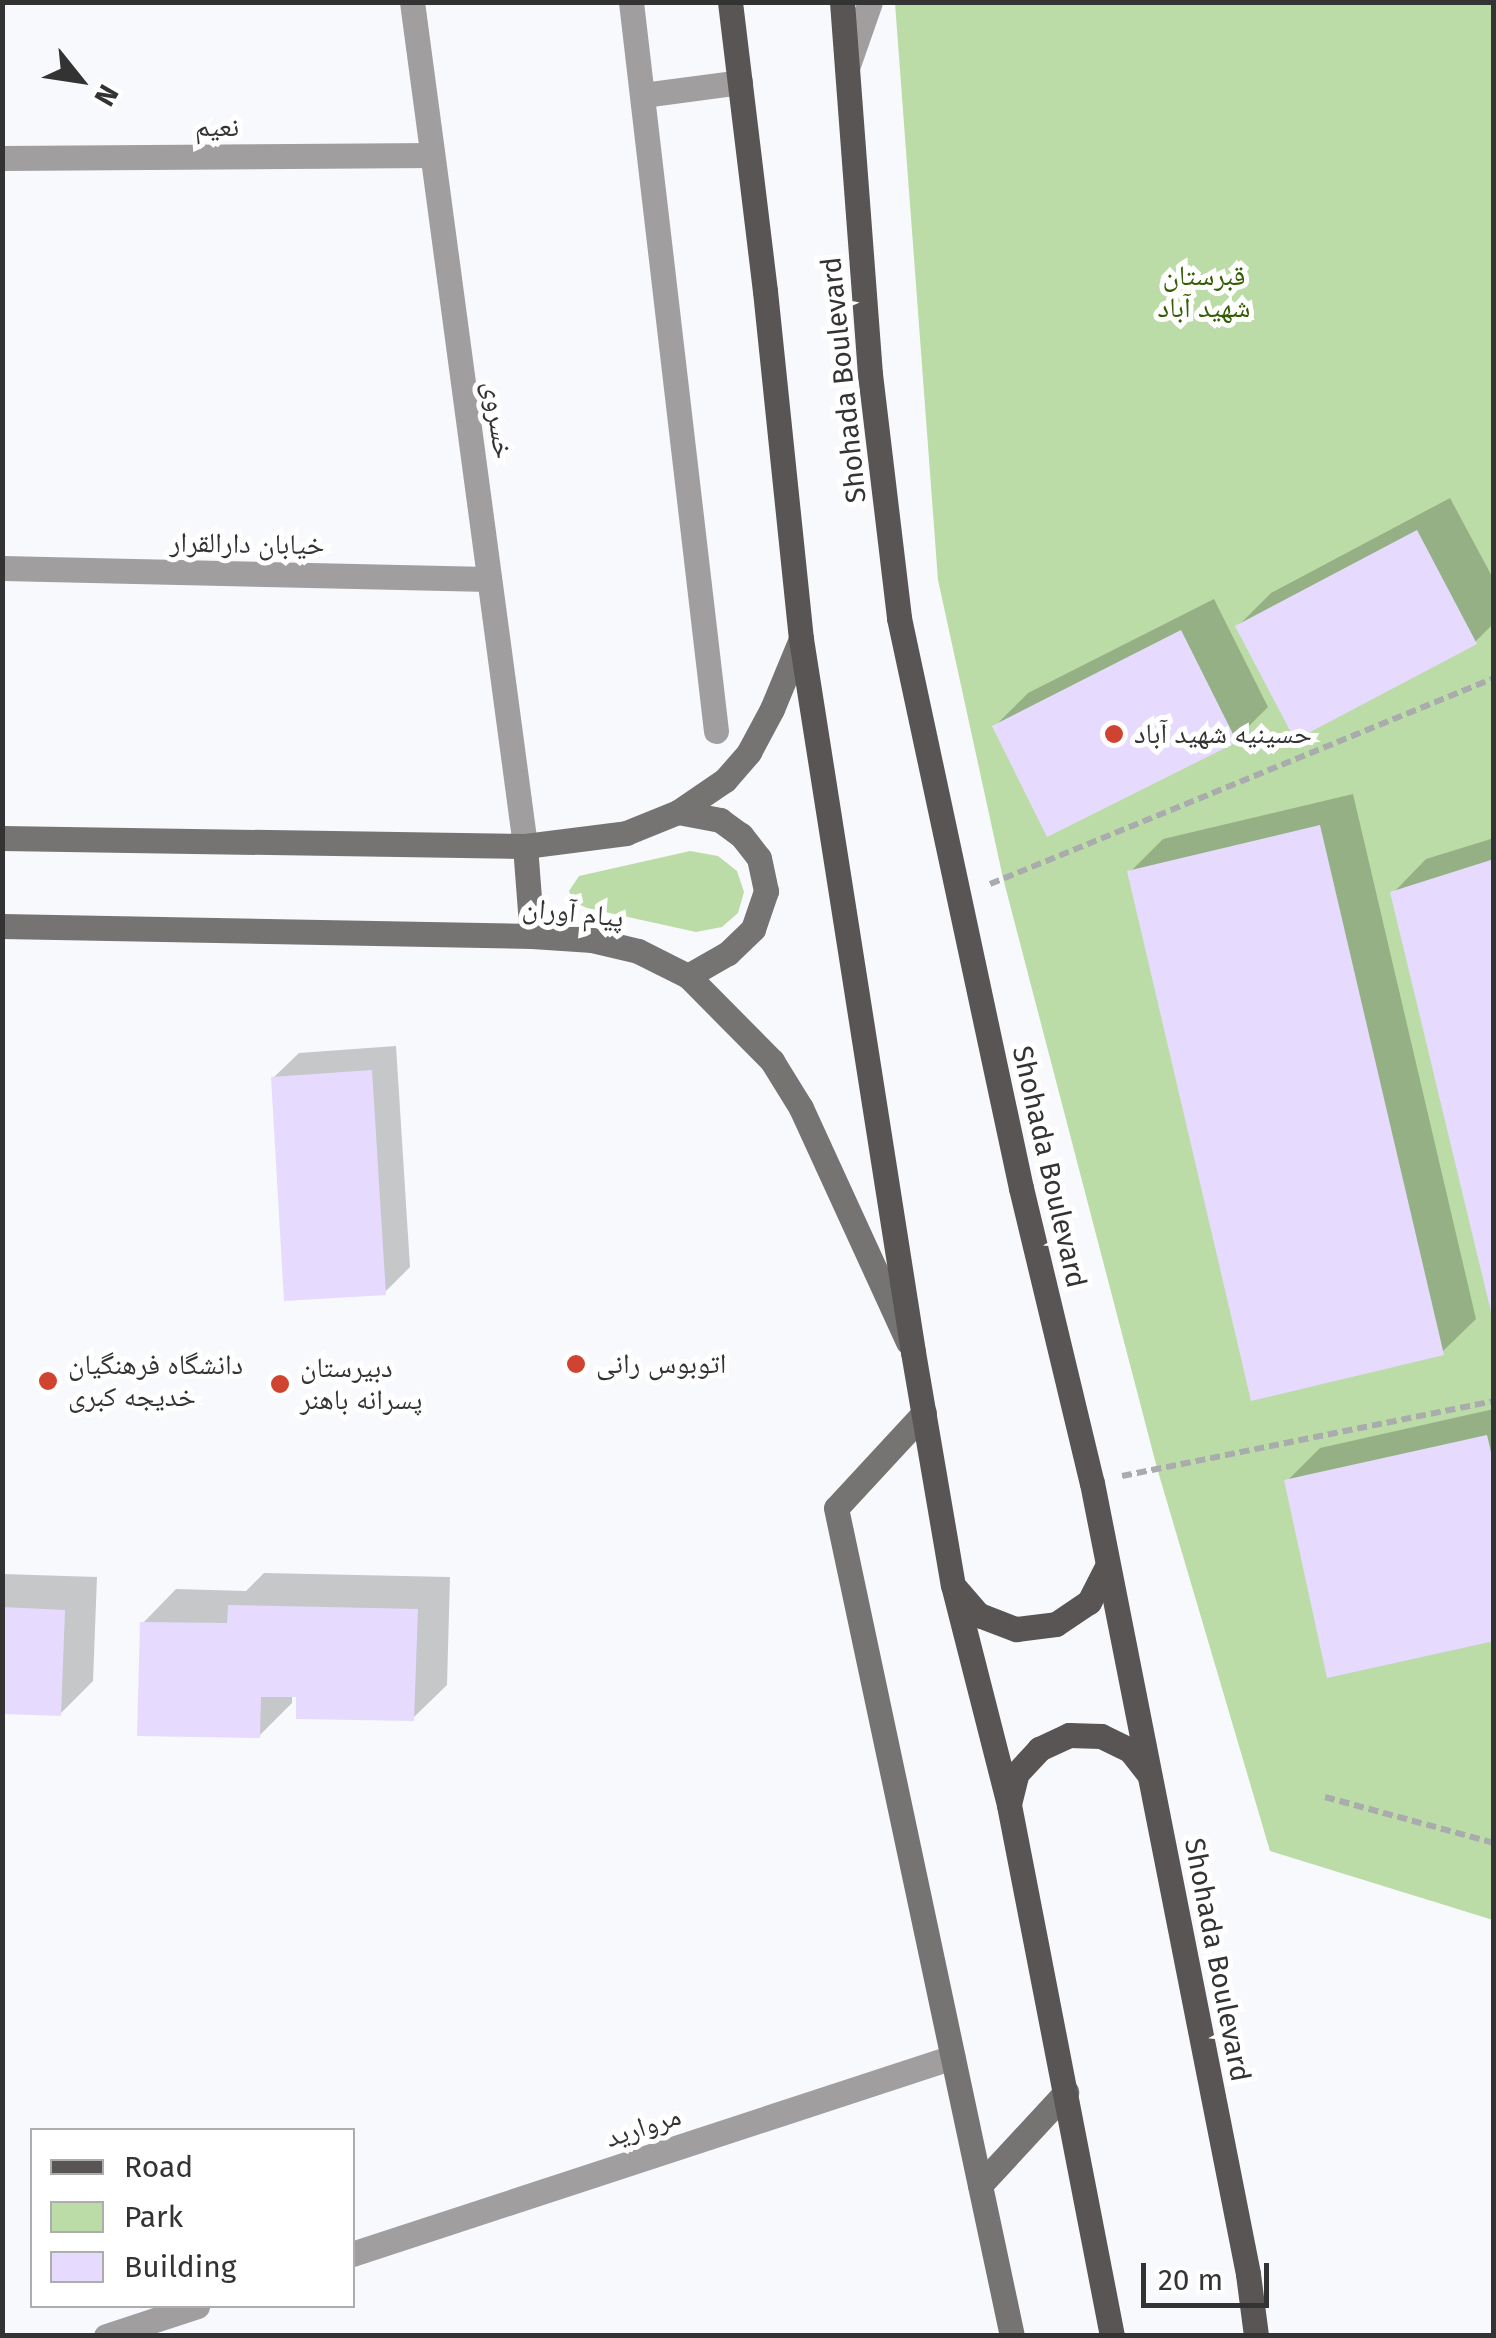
<!DOCTYPE html>
<html>
<head>
<meta charset="utf-8">
<style>
	body { margin:0 }
	#map { position:relative; width:1496px; height:2338px; overflow:hidden; background:#f8f9fc; font-family:"Fira Sans","Noto Naskh Arabic",sans-serif }
	div>[style] { position:absolute }
	.green>* { inset:0; background:#bbdca7 }
	.shadow>* { inset:0; background:#0003 }
	.building>* { inset:0; background:#e6dbfe }
	.path>* { height:6px; margin-top:-3px; transform-origin:0; background:repeating-linear-gradient(90deg,#aaabad 0 10px,transparent 0 15px) }
	.minor>* { height:25px; margin:-12.5px; padding:0 12.5px; transform-origin:12.5px; border-radius:12.5px; background:#a09e9e }
	.secondary>* { height:25px; margin:-12.5px; padding:0 12.5px; transform-origin:12.5px; border-radius:12.5px; background:#767373 }
	.primary>* { height:25px; margin:-12.5px; padding:0 12.5px; transform-origin:12.5px; border-radius:12.5px; background:#585554 }
	.dots>* { width:28px; height:28px; translate:-50% -50%; box-sizing:border-box; border:5px solid #fff; border-radius:50% }
	span { translate:-50% -50%; white-space:nowrap; text-align:center; line-height:1.15; -webkit-text-stroke:10px #fff; paint-order:stroke }
	.street-label { font-size:28px; color:#333334 }
	.park-label { font-size:28px; color:#325d01 }
	.poi-label { font-size:28px; color:#333334 }
	.left { translate:0 -50%; text-align:left }
	.frame { position:absolute; inset:0; border:5px solid #333334; pointer-events:none }
	.legend { position:absolute; left:30px; top:2128px; width:325px; height:180px; box-sizing:border-box; background:#fff; border:2px solid #adadae; margin:0; padding:12px 18px; list-style:none; font-size:30px; color:#333334 }
	.legend li { display:flex; align-items:center; gap:20px; height:50px }
	.legend b { width:50px; border:2px solid #adadae }
	.north { position:absolute; left:30px; top:30px; width:100px; height:100px; -webkit-text-stroke:8px #fff; paint-order:stroke; rotate:120deg; font-size:28px; font-weight:700; line-height:40px; text-align:center; color:#333334 }
	.north::after { content:''; display:block; margin:auto; width:35px; height:45px; background:#333334; clip-path:polygon(50% 0,100% 100%,50% 72%,0 100%) }
	.scale { position:absolute; left:1141px; top:2263px; width:128px; height:45px; box-sizing:border-box; border:5px solid #333334; border-top:0; padding-left:12px; font-size:30px; line-height:35px; white-space:nowrap; color:#333334; -webkit-text-stroke:8px #fff; paint-order:stroke }
</style>
</head>
<body>
<div id="map">
	<div class="green">
		<i style="clip-path:polygon(895px 3px,1493px 3px,1493px 1920px,1270px 1851px,1157px 1468px,1003px 878px,938px 580px)"></i>
		<i style="clip-path:polygon(690px 851px,718px 856px,737px 871px,744px 892px,738px 913px,722px 927px,696px 932px,587px 908px,574px 902px,569px 891px,579px 876px)"></i>
	</div>
	<div class="shadow">
		<i style="clip-path:polygon(1450px 498px,1494px 580px,1494px 623px,1475px 642px,1238px 626px,1271px 593px)"></i>
		<i style="clip-path:polygon(1214px 599px,1268px 707px,1235px 740px,995px 726px,1028px 693px)"></i>
		<i style="clip-path:polygon(1353px 794px,1476px 1319px,1442px 1352px,1130px 872px,1163px 839px)"></i>
		<i style="clip-path:polygon(1494px 838px,1494px 1311px,1393px 893px,1426px 859px)"></i>
		<i style="clip-path:polygon(396px 1046px,410px 1267px,385px 1292px,273px 1078px,299px 1053px)"></i>
		<i style="clip-path:polygon(1494px 1409px,1494px 1639px,1287px 1481px,1320px 1448px)"></i>
		<i style="clip-path:polygon(264px 1573px,450px 1577px,447px 1685px,413px 1718px,292px 1695px,292px 1703px,259px 1736px,143px 1623px,176px 1589px,246px 1591px)"></i>
		<i style="clip-path:polygon(2px 1574px,97px 1577px,93px 1681px,60px 1714px,2px 1712px)"></i>
	</div>
	<div class="building">
		<i style="clip-path:polygon(1417px 530px,1477px 644px,1295px 740px,1235px 626px)"></i>
		<i style="clip-path:polygon(1181px 630px,1237px 742px,1047px 837px,992px 726px)"></i>
		<i style="clip-path:polygon(1320px 825px,1444px 1355px,1251px 1401px,1127px 871px)"></i>
		<i style="clip-path:polygon(1494px 859px,1494px 1316px,1492px 1316px,1390px 892px)"></i>
		<i style="clip-path:polygon(372px 1070px,386px 1295px,284px 1301px,271px 1077px)"></i>
		<i style="clip-path:polygon(1487px 1435px,1494px 1465px,1494px 1641px,1327px 1678px,1284px 1480px)"></i>
		<i style="clip-path:polygon(228px 1605px,418px 1609px,414px 1721px,296px 1719px,296px 1697px,261px 1697px,260px 1738px,137px 1736px,140px 1622px,227px 1623px)"></i>
		<i style="clip-path:polygon(2px 1607px,65px 1610px,61px 1716px,2px 1714px)"></i>
	</div>
	<div class="path">
		<i style="left:990px;top:884px;width:544px;rotate:-22.23deg"></i>
		<i style="left:1122px;top:1476px;width:379px;rotate:-11.4deg"></i>
		<i style="left:1325px;top:1797px;width:175px;rotate:15.2deg"></i>
	</div>
	<div class="minor">
		<i style="left:412px;top:2px;width:852px;rotate:82.37deg"></i>
		<i style="left:631px;top:2px;width:734px;rotate:83.35deg"></i>
		<i style="left:847px;top:68px;width:70px;rotate:-70.8deg"></i>
		<i style="left:643px;top:95px;width:98px;rotate:-7.6deg"></i>
		<i style="left:2px;top:158px;width:430px;rotate:-0.4deg"></i>
		<i style="left:2px;top:568px;width:487px;rotate:1.3deg"></i>
		<i style="left:352px;top:2254px;width:632px;rotate:-18.15deg"></i>
		<i style="left:106px;top:2336px;width:96px;rotate:-18.2deg"></i>
	</div>
	<div class="secondary">
		<i style="left:678px;top:812px;width:43px;rotate:10.8deg"></i>
		<i style="left:720px;top:820px;width:26px;rotate:36deg"></i>
		<i style="left:741px;top:835px;width:29px;rotate:52deg"></i>
		<i style="left:759px;top:858px;width:34px;rotate:78deg"></i>
		<i style="left:766px;top:891px;width:40px;rotate:108.9deg"></i>
		<i style="left:753px;top:929px;width:35px;rotate:136deg"></i>
		<i style="left:728px;top:953px;width:46px;rotate:150.1deg"></i>
		<i style="left:2px;top:838px;width:523px;rotate:0.88deg"></i>
		<i style="left:525px;top:846px;width:102px;rotate:-7.3deg"></i>
		<i style="left:626px;top:833px;width:56px;rotate:-22deg"></i>
		<i style="left:678px;top:812px;width:57px;rotate:-34.2deg"></i>
		<i style="left:725px;top:780px;width:37px;rotate:-49deg"></i>
		<i style="left:749px;top:752px;width:49px;rotate:-61.9deg"></i>
		<i style="left:772px;top:709px;width:76px;rotate:-67.5deg"></i>
		<i style="left:525px;top:846px;width:90px;rotate:85.6deg"></i>
		<i style="left:2px;top:926px;width:530px;rotate:1.08deg"></i>
		<i style="left:532px;top:936px;width:60px;rotate:3.8deg"></i>
		<i style="left:592px;top:940px;width:47px;rotate:13.4deg"></i>
		<i style="left:638px;top:951px;width:56px;rotate:26.6deg"></i>
		<i style="left:688px;top:976px;width:120px;rotate:45.3deg"></i>
		<i style="left:772px;top:1061px;width:55px;rotate:58.3deg"></i>
		<i style="left:801px;top:1108px;width:257px;rotate:65.4deg"></i>
		<i style="left:924px;top:1413px;width:129px;rotate:132.8deg"></i>
		<i style="left:836px;top:1508px;width:846px;rotate:78deg"></i>
		<i style="left:980px;top:2185px;width:127px;rotate:-47.2deg"></i>
	</div>
	<div class="primary">
		<i style="left:730px;top:2px;width:291px;rotate:83.1deg"></i>
		<i style="left:765px;top:291px;width:350px;rotate:84.1deg"></i>
		<i style="left:801px;top:639px;width:722px;rotate:81.07deg"></i>
		<i style="left:913px;top:1352px;width:236px;rotate:80.3deg"></i>
		<i style="left:953px;top:1585px;width:227px;rotate:75.7deg"></i>
		<i style="left:1009px;top:1805px;width:541px;rotate:79.02deg"></i>
		<i style="left:842px;top:2px;width:373px;rotate:85.7deg"></i>
		<i style="left:870px;top:374px;width:246px;rotate:83.2deg"></i>
		<i style="left:899px;top:618px;width:583px;rotate:77.92deg"></i>
		<i style="left:1021px;top:1188px;width:303px;rotate:76.5deg"></i>
		<i style="left:1092px;top:1483px;width:806px;rotate:78.84deg"></i>
		<i style="left:1248px;top:2274px;width:63px;rotate:82.6deg"></i>
		<i style="left:956px;top:1589px;width:35px;rotate:49deg"></i>
		<i style="left:979px;top:1615px;width:40px;rotate:21deg"></i>
		<i style="left:1016px;top:1629px;width:40px;rotate:-7.1deg"></i>
		<i style="left:1056px;top:1624px;width:40px;rotate:-34deg"></i>
		<i style="left:1089px;top:1602px;width:39px;rotate:-63deg"></i>
		<i style="left:1009px;top:1804px;width:32px;rotate:-76deg"></i>
		<i style="left:1017px;top:1773px;width:33px;rotate:-47deg"></i>
		<i style="left:1039px;top:1749px;width:33px;rotate:-25deg"></i>
		<i style="left:1069px;top:1735px;width:32px;rotate:2deg"></i>
		<i style="left:1101px;top:1736px;width:32px;rotate:26deg"></i>
		<i style="left:1130px;top:1750px;width:28px;rotate:52deg"></i>
	</div>
	<div class="dots">
		<i style="left:1114px;top:734px;background:#d04331"></i>
		<i style="left:576px;top:1364px;background:#d04331"></i>
		<i style="left:48px;top:1381px;background:#d04331"></i>
		<i style="left:280px;top:1384px;background:#d04331"></i>
	</div>
	<div class="street-label">
		<span style="left:217px;top:127px">نعیم</span>
		<span style="left:844px;top:380px;rotate:-96deg">Shohada Boulevard</span>
		<span style="left:498px;top:420px;rotate:82deg">خسروی</span>
		<span style="left:247px;top:544px;rotate:1deg">خیابان دارالقرار</span>
		<span style="left:573px;top:913px;rotate:6deg">پیام آوران</span>
		<span style="left:1049px;top:1167px;rotate:77deg">Shohada Boulevard</span>
		<span style="left:1217px;top:1960px;rotate:79deg">Shohada Boulevard</span>
		<span style="left:643px;top:2127px;rotate:-18deg">مروارید</span>
	</div>
	<div class="park-label">
		<span style="left:1204px;top:292px">قبرستان<br>شهید آباد</span>
	</div>
	<div class="poi-label">
		<span class="left" style="left:1134px;top:734px">حسینیه شهید آباد</span>
		<span class="left" style="left:596px;top:1364px">اتوبوس رانی</span>
		<span class="left" style="left:68px;top:1381px">دانشگاه فرهنگیان<br>خدیجه کبری</span>
		<span class="left" style="left:300px;top:1384px">دبیرستان<br>پسرانه باهنر</span>
	</div>
	<div class="frame"></div>
	<ul class="legend">
	<li><b style="height:12px;background:#585554"></b>Road</li>
	<li><b style="height:28px;background:#bbdca7"></b>Park</li>
	<li><b style="height:28px;background:#e6dbfe"></b>Building</li>
	</ul>
	<div class="north">N</div>
	<div class="scale">20 m</div>
</div>
</body>
</html>
